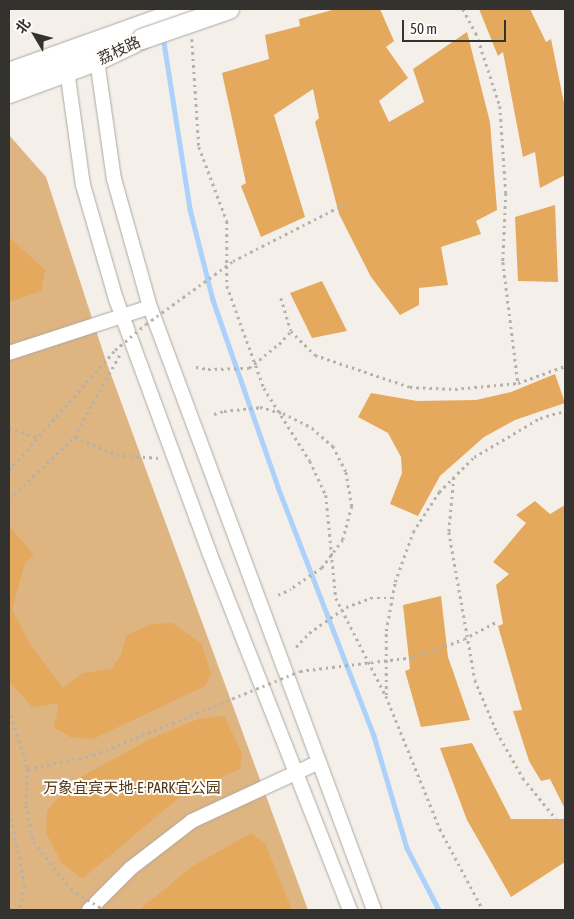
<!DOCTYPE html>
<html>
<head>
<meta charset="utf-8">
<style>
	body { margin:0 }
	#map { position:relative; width:574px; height:919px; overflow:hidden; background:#f4efe8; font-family:"Asap Condensed","Noto Sans SC",sans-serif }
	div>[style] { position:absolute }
	.green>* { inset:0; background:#deb481 }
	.stream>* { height:4.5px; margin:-2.25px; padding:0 2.25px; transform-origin:2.25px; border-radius:2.25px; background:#acd1fa }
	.building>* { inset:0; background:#e4a95d }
	.path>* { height:2.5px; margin-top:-1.25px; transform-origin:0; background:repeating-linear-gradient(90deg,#b5b1ab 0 2.5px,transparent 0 6.5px) }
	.roads { filter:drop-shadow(0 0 1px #ada8a2) drop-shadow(0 0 1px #ada8a2) }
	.street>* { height:14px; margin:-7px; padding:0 7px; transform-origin:7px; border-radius:7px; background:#fff }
	.secondary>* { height:20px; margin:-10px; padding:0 10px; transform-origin:10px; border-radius:10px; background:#fff }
	.path-bridge>* { height:2.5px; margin-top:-1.25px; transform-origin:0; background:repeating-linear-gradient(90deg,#b5b1ab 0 2.5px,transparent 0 6.5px) }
	.bridges { filter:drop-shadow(0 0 1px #ada8a2) drop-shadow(0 0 1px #ada8a2) }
	.secondary-bridge>* { height:20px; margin:-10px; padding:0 10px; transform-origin:10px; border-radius:10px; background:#fff }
	span { translate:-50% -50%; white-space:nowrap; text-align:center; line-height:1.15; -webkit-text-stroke:4px #fffcfa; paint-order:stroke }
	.street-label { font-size:15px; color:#34322f }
	.park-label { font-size:15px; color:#503717 }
	.frame { position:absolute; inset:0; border:10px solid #34322f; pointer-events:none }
	.north { position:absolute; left:10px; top:10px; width:50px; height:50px; -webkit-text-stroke:4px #fffcfa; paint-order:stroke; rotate:307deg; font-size:14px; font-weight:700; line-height:20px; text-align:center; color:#34322f }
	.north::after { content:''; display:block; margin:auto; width:18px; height:22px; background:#34322f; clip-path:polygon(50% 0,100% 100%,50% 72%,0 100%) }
	.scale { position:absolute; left:402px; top:20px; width:104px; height:22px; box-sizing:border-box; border:2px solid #34322f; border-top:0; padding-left:6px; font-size:15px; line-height:18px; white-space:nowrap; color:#34322f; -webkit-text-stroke:4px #fffcfa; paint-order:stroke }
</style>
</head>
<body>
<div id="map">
	<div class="green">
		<i style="clip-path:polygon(9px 135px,46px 177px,106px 361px,308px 910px,9px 910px)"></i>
	</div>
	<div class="stream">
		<i style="left:163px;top:36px;width:175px;rotate:81.1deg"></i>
		<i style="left:190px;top:209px;width:94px;rotate:75.8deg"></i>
		<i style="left:213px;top:300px;width:198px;rotate:70.8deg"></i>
		<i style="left:278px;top:487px;width:267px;rotate:68.9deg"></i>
		<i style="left:374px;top:736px;width:117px;rotate:73.6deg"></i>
		<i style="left:407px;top:848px;width:70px;rotate:62.7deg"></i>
	</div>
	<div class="building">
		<i style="clip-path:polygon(336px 9px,380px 9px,394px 41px,386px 47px,408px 78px,379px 101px,389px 122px,424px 102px,413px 69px,467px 32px,490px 122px,497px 210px,476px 221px,481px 234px,441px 247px,448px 285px,419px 288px,419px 305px,400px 315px,371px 277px,339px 214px,315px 122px,319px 118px,313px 89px,274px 115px,305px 217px,261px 237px,241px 186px,246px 183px,222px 73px,269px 59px,265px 35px,300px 26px,299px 19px)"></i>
		<i style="clip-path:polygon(479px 9px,530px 9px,546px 42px,551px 39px,565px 108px,565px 175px,540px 188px,535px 152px,523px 157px,503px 52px,498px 56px)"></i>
		<i style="clip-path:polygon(555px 205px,558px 282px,518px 281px,515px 217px)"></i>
		<i style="clip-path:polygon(9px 237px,45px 270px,41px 291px,9px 302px)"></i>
		<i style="clip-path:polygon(322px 281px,347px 331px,312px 338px,290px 293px)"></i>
		<i style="clip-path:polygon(555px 374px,565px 403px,515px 420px,484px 437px,440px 476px,418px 516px,390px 504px,402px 473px,401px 457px,388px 433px,358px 417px,371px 393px,417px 401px,476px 400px,511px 392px)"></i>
		<i style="clip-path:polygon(535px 501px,550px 514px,565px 505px,565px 809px,550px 779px,541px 781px,529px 761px,513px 711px,522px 710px,498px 626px,503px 624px,496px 585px,509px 574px,493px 562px,526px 523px,516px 515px)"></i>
		<i style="clip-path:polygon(9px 526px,34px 555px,25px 563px,12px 610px,30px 644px,63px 688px,83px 673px,111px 669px,121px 655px,126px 636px,151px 624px,172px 623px,201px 643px,211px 674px,205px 686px,93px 739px,70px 737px,54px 727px,59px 703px,32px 707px,9px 681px)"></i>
		<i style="clip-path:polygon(441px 596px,448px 657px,470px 720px,421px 727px,405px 671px,410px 669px,403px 605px)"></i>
		<i style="clip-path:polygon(224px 716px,242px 753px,240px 769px,182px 795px,82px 879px,61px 862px,46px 833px,47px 811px,70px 783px,152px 738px,198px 719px)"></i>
		<i style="clip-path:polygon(472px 743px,511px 819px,565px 819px,565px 862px,511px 897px,467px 820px,440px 748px)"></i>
		<i style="clip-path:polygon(251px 833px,265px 843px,292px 910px,139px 910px,193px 866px)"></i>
	</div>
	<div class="path">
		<i style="left:463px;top:9px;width:27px;rotate:62deg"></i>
		<i style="left:476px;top:33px;width:77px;rotate:71.8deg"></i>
		<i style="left:500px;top:106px;width:87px;rotate:86.1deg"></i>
		<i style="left:506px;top:193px;width:69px;rotate:92.5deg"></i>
		<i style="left:503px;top:262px;width:122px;rotate:82.9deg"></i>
		<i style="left:192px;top:39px;width:108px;rotate:86.3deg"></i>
		<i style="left:199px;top:147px;width:79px;rotate:69.3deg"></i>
		<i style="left:227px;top:221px;width:65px;rotate:90deg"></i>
		<i style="left:227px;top:286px;width:109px;rotate:70.1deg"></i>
		<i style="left:264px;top:388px;width:86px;rotate:57.8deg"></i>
		<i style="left:310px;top:461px;width:38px;rotate:65deg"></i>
		<i style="left:326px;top:495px;width:103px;rotate:84.5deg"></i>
		<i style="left:336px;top:598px;width:110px;rotate:63deg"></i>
		<i style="left:386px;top:696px;width:144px;rotate:67.9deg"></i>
		<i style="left:440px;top:829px;width:92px;rotate:62deg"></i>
		<i style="left:281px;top:298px;width:34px;rotate:73deg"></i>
		<i style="left:291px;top:331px;width:34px;rotate:45deg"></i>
		<i style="left:315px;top:355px;width:100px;rotate:18.6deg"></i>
		<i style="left:410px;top:387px;width:45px;rotate:2.5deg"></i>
		<i style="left:455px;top:389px;width:63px;rotate:-5.4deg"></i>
		<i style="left:518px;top:383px;width:50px;rotate:-19.9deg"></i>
		<i style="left:279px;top:344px;width:18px;rotate:-47deg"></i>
		<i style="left:196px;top:367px;width:12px;rotate:9deg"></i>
		<i style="left:214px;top:414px;width:10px;rotate:-17deg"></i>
		<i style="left:9px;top:428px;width:32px;rotate:18deg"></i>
		<i style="left:75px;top:437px;width:46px;rotate:23.2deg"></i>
		<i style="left:117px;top:455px;width:43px;rotate:4deg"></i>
		<i style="left:454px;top:477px;width:55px;rotate:95.2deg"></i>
		<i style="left:449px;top:532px;width:150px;rotate:80deg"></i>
		<i style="left:475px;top:680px;width:56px;rotate:67.1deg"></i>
		<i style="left:497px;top:732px;width:53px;rotate:60.5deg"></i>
		<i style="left:523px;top:778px;width:67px;rotate:51.1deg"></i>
		<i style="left:9px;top:499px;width:90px;rotate:-43.6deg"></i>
		<i style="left:74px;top:437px;width:95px;rotate:-61deg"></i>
		<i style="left:278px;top:595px;width:14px;rotate:-25deg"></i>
		<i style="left:371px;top:598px;width:21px"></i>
		<i style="left:296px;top:647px;width:19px;rotate:-47deg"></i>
		<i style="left:386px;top:695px;width:64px;rotate:-90deg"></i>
		<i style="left:386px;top:631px;width:50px;rotate:-79.6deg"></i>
		<i style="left:395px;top:582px;width:53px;rotate:-70.2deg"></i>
		<i style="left:413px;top:532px;width:48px;rotate:-57deg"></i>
		<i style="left:439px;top:492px;width:49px;rotate:-45deg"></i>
		<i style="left:474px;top:457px;width:77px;rotate:-30.6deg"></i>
		<i style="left:540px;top:418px;width:26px;rotate:-16deg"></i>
		<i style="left:9px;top:806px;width:82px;rotate:78.7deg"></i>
		<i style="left:25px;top:886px;width:25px;rotate:104deg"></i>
	</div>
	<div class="roads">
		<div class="street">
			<i style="left:96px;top:53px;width:127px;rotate:81.9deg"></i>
			<i style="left:114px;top:179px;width:133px;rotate:74.3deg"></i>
			<i style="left:150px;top:307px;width:643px;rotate:69.62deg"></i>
			<i style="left:66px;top:63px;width:123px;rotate:82.1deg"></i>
			<i style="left:83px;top:185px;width:119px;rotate:73.9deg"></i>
			<i style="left:116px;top:299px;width:270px;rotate:69.8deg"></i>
			<i style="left:209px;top:552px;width:385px;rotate:68.5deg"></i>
			<i style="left:9px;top:353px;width:148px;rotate:-18.1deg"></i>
			<i style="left:89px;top:910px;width:59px;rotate:-45deg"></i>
			<i style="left:131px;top:868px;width:77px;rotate:-37.6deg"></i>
			<i style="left:192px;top:821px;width:140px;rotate:-24.9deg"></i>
		</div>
		<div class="secondary">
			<i style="left:9px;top:73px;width:190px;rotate:-19.7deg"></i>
			<i style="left:9px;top:93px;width:93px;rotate:-20.2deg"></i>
			<i style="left:96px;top:61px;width:51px;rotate:-25.6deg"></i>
		</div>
	</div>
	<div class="path-bridge">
		<i style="left:208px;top:369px;width:41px;rotate:-1.4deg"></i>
		<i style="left:249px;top:368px;width:38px;rotate:-39deg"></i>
		<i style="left:224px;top:411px;width:36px;rotate:-6deg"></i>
		<i style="left:260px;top:407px;width:24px;rotate:15deg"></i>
		<i style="left:283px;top:413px;width:33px;rotate:27deg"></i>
		<i style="left:312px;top:428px;width:28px;rotate:41deg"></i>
		<i style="left:333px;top:446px;width:29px;rotate:63deg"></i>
		<i style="left:346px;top:472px;width:35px;rotate:80deg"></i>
		<i style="left:352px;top:506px;width:35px;rotate:105deg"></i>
		<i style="left:343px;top:540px;width:35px;rotate:127deg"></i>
		<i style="left:322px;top:568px;width:37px;rotate:146deg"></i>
		<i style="left:9px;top:470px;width:160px;rotate:-48.5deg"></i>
		<i style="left:115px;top:350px;width:40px;rotate:-40deg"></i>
		<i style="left:146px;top:324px;width:107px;rotate:-35.9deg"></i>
		<i style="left:233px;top:261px;width:130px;rotate:-27deg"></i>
		<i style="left:309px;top:633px;width:45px;rotate:-35.1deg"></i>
		<i style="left:346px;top:607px;width:27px;rotate:-20deg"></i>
		<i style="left:9px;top:709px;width:63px;rotate:72.4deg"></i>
		<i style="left:28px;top:769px;width:36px;rotate:93deg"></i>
		<i style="left:26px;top:805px;width:38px;rotate:78deg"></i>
		<i style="left:34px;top:842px;width:60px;rotate:51.8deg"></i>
		<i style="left:71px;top:889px;width:40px;rotate:32deg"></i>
		<i style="left:28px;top:769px;width:67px;rotate:-12deg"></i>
		<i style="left:94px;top:755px;width:222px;rotate:-22.2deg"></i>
		<i style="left:300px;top:671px;width:115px;rotate:-7deg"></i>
		<i style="left:414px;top:657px;width:53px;rotate:-19.8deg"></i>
		<i style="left:464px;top:639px;width:38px;rotate:-28deg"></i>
	</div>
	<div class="bridges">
		<div class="secondary-bridge">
			<i style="left:142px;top:39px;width:92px;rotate:-19deg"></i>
		</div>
	</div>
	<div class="street-label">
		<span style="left:119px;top:50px;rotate:-25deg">荔枝路</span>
	</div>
	<div class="park-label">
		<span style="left:132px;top:788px">万象宜宾天地-E·PARK宜公园</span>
	</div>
	<div class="frame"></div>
	<div class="north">北</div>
	<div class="scale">50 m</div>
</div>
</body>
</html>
